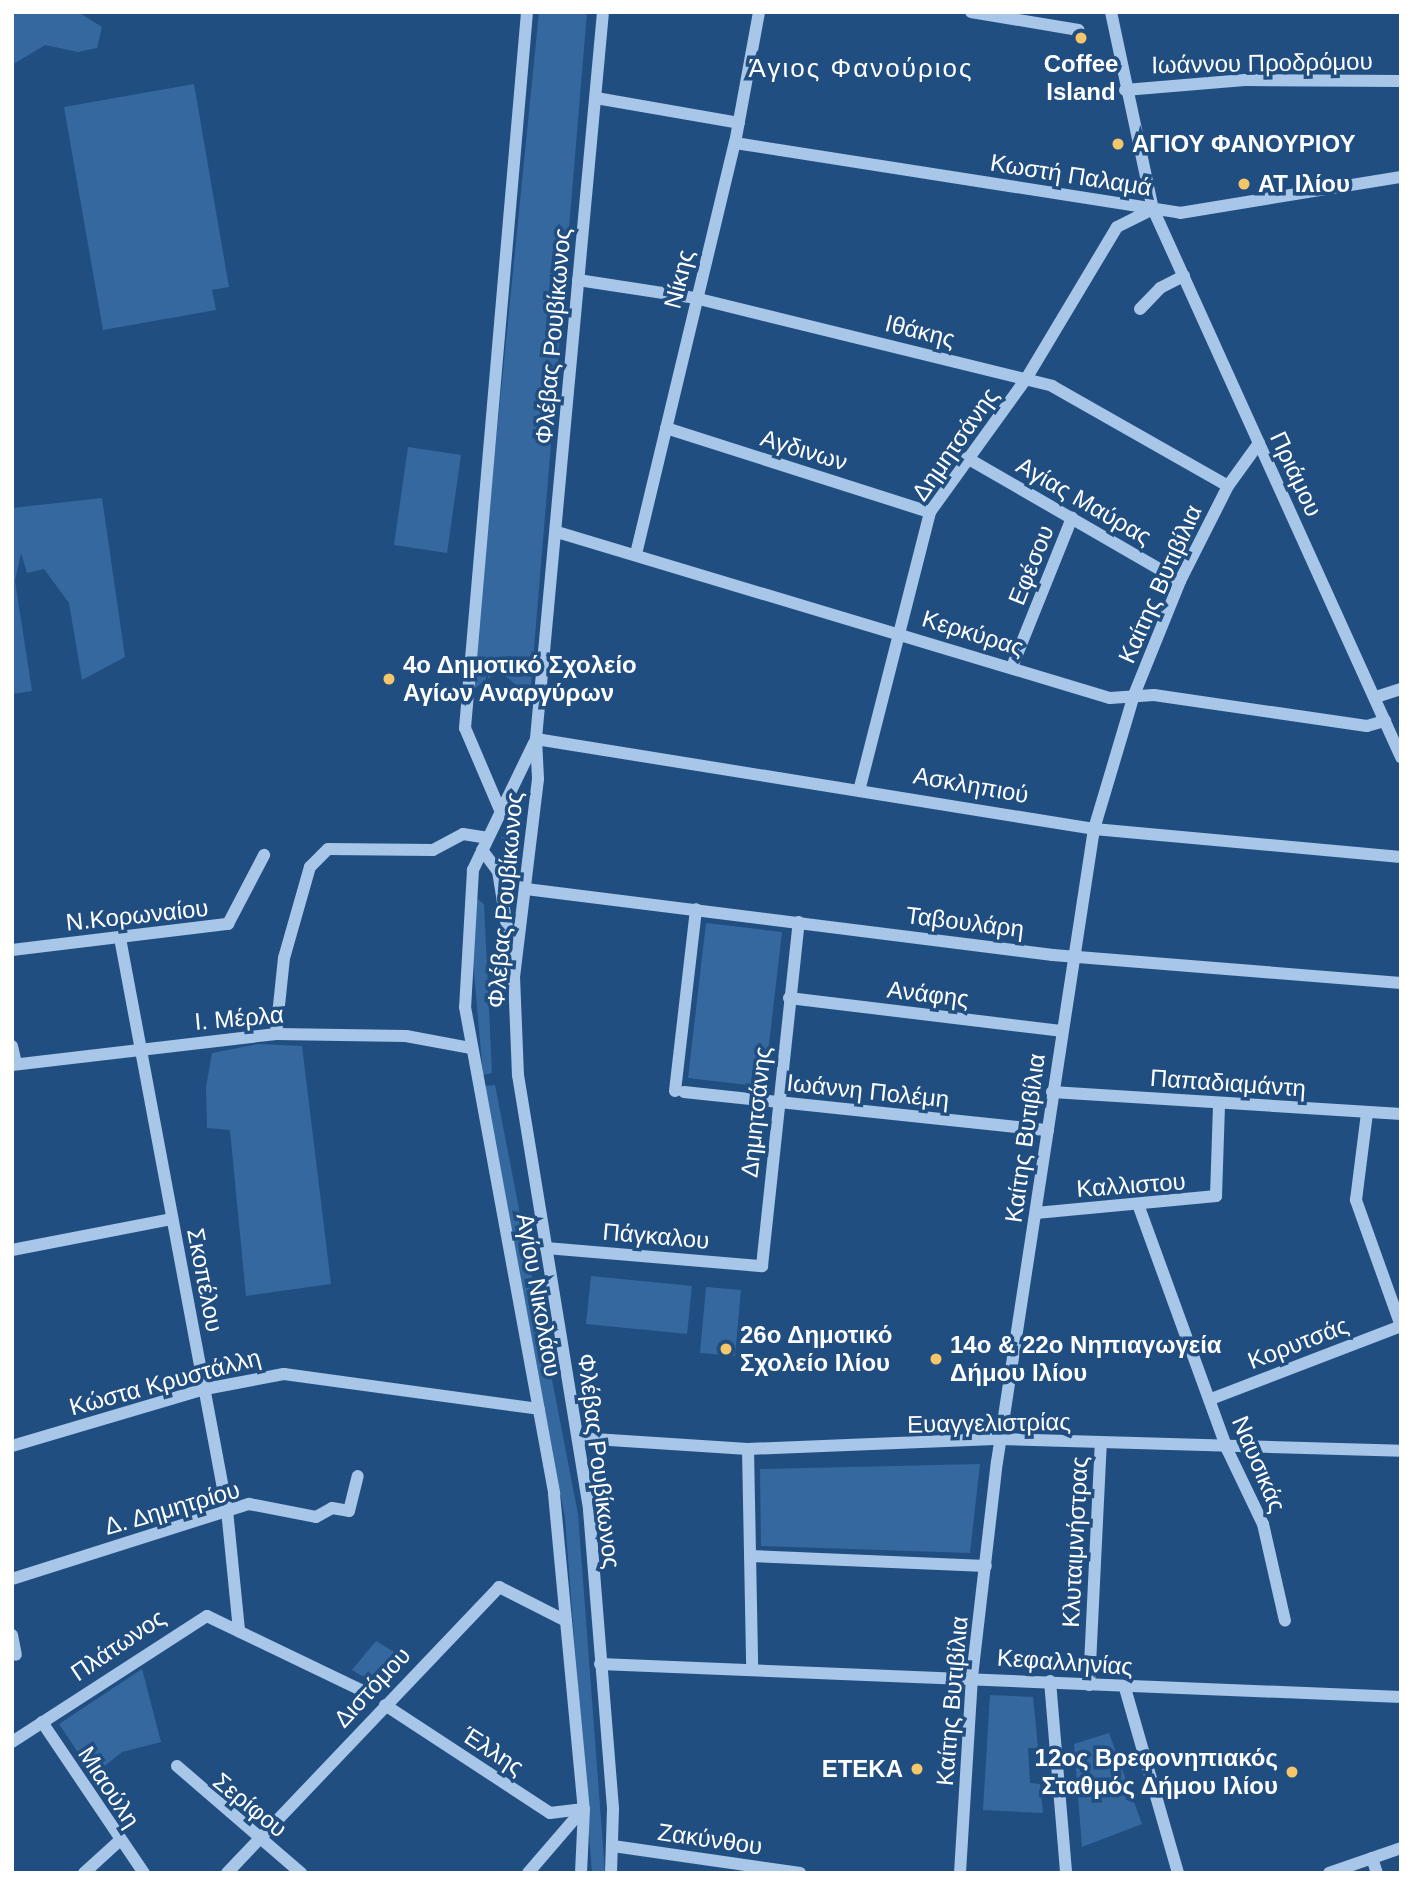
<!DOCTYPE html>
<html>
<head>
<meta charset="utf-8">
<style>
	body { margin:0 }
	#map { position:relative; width:1413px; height:1885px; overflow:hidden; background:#214e81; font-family:Arial,sans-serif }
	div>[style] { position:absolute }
	.green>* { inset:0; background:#35689f }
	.minor>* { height:12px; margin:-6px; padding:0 6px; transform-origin:6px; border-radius:6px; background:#a7c6e8 }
	.dots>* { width:19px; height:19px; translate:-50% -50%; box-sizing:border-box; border:4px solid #214e81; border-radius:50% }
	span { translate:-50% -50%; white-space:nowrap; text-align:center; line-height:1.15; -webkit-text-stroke:7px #214e81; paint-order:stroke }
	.street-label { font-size:24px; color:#fff }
	.poi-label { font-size:24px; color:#fff; font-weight:700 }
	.left { translate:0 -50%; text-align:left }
	.right { translate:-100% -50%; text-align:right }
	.neighbourhood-label { font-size:26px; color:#fff; letter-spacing:2px }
	.frame { position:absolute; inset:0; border:14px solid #fff; pointer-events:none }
</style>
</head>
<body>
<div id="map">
	<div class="green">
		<i style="clip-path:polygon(12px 12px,78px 12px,102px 27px,97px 48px,78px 52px,45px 45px,12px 65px)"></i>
		<i style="clip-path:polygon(539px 12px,587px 12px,530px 696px,499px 671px,471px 691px)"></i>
		<i style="clip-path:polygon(194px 84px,229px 287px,212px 290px,216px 310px,103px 330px,64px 107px)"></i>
		<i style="clip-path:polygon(408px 447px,461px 455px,447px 553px,394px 545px)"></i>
		<i style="clip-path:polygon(102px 498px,125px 657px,82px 680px,69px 603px,44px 569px,27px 573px,21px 553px,15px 581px,32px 691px,12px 694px,12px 508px)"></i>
		<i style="clip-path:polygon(523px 796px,515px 891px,501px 837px)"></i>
		<i style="clip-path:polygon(475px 897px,484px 904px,492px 1073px,483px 1075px,470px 927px)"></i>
		<i style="clip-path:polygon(706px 923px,782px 932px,764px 1087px,688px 1078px)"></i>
		<i style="clip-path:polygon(258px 1044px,302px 1046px,331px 1284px,246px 1296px,230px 1130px,207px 1128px,206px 1087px,212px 1053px)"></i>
		<i style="clip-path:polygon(495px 1085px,578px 1514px,605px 1873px,592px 1873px,565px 1518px,485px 1086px)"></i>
		<i style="clip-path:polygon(591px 1276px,692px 1286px,687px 1334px,586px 1324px)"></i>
		<i style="clip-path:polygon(706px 1287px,741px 1290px,735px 1356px,700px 1353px)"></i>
		<i style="clip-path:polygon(980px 1464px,970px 1553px,761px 1546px,760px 1469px)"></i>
		<i style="clip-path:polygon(376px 1641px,409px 1661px,384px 1689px,352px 1670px)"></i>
		<i style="clip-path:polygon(142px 1669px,161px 1742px,122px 1752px,93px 1775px,59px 1724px)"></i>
		<i style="clip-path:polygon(990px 1695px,1033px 1697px,1038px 1748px,1028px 1748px,1030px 1783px,1040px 1784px,1043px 1813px,983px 1810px)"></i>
		<i style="clip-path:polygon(1109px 1733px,1142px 1824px,1082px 1847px,1074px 1744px)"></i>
	</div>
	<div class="minor">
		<i style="left:603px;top:12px;width:730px;rotate:95.27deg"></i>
		<i style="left:536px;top:739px;width:40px;rotate:87.1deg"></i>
		<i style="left:538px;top:779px;width:198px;rotate:96.9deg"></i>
		<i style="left:514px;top:976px;width:99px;rotate:87.7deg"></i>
		<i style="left:518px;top:1075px;width:441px;rotate:80.7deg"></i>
		<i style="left:589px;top:1510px;width:300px;rotate:85.4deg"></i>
		<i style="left:613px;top:1809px;width:64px;rotate:91.8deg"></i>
		<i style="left:971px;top:12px;width:109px;rotate:9.5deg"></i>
		<i style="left:1111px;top:12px;width:201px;rotate:78deg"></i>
		<i style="left:1153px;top:209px;width:602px;rotate:65.65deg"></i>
		<i style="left:1125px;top:90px;width:120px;rotate:-4.8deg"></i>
		<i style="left:1245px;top:80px;width:156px;rotate:0.4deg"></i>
		<i style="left:596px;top:98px;width:145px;rotate:9.9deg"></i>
		<i style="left:735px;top:143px;width:450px;rotate:8.9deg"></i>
		<i style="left:1180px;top:213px;width:224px;rotate:-9.3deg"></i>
		<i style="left:578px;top:280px;width:118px;rotate:8.7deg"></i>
		<i style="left:695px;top:298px;width:368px;rotate:13.8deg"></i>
		<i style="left:1052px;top:386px;width:202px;rotate:29.6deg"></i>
		<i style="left:1140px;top:309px;width:29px;rotate:-46deg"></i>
		<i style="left:1160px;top:288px;width:27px;rotate:-27deg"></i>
		<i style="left:666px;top:428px;width:277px;rotate:17.7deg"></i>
		<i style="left:967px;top:458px;width:246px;rotate:30deg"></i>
		<i style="left:557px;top:532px;width:577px;rotate:16.71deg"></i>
		<i style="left:1110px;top:698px;width:44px;rotate:-3.9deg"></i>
		<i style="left:1154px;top:695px;width:215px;rotate:8.3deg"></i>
		<i style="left:1367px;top:726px;width:19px;rotate:-16deg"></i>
		<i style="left:636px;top:554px;width:423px;rotate:-76.5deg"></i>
		<i style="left:735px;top:143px;width:133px;rotate:-79.6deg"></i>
		<i style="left:1012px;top:667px;width:161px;rotate:-68.1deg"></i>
		<i style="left:1376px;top:697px;width:26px;rotate:-18deg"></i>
		<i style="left:536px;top:739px;width:565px;rotate:9.16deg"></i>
		<i style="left:1094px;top:829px;width:308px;rotate:5.2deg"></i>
		<i style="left:534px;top:743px;width:141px;rotate:115.7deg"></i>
		<i style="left:473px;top:870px;width:137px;rotate:93.3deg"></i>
		<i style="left:465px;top:1007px;width:495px;rotate:79.6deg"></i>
		<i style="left:554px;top:1494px;width:316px;rotate:84.6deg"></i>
		<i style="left:584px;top:1809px;width:64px;rotate:92.7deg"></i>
		<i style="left:860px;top:787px;width:284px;rotate:-75.7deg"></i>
		<i style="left:930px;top:512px;width:164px;rotate:-54.2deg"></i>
		<i style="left:1026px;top:379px;width:177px;rotate:-59.1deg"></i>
		<i style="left:1117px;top:227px;width:40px;rotate:-26.6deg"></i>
		<i style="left:500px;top:810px;width:89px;rotate:-113.1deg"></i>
		<i style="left:465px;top:728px;width:719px;rotate:-85.05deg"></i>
		<i style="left:482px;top:850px;width:26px;rotate:53deg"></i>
		<i style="left:498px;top:871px;width:88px;rotate:80.9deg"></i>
		<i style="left:526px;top:889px;width:531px;rotate:7.14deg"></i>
		<i style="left:1053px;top:955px;width:349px;rotate:4.6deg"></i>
		<i style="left:120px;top:938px;width:582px;rotate:79.4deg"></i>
		<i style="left:227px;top:1510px;width:122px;rotate:84.3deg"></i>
		<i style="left:12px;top:950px;width:218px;rotate:-6.9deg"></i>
		<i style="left:228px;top:924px;width:78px;rotate:-62.4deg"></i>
		<i style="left:789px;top:998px;width:274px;rotate:6.9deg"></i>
		<i style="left:276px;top:1034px;width:76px;rotate:-84deg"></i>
		<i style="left:284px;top:958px;width:95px;rotate:-74.1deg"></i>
		<i style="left:310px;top:867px;width:25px;rotate:-45deg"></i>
		<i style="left:328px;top:849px;width:105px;rotate:0.5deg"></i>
		<i style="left:433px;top:850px;width:34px;rotate:-28deg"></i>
		<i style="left:463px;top:834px;width:24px;rotate:9deg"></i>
		<i style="left:12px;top:1046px;width:18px;rotate:77deg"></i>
		<i style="left:12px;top:1065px;width:266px;rotate:-6.7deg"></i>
		<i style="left:276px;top:1034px;width:130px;rotate:0.9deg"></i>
		<i style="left:406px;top:1036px;width:65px;rotate:10.6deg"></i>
		<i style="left:675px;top:1091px;width:183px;rotate:-83.4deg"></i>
		<i style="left:684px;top:1092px;width:366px;rotate:6deg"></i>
		<i style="left:1052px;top:1092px;width:350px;rotate:3.6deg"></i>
		<i style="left:1139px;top:1207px;width:258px;rotate:70deg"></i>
		<i style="left:1227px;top:1449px;width:83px;rotate:64.4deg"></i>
		<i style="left:1263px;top:1524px;width:99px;rotate:77.2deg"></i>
		<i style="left:1036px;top:1213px;width:181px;rotate:-5.4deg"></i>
		<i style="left:1216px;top:1196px;width:91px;rotate:-88.1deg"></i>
		<i style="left:546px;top:1248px;width:217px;rotate:4.8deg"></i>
		<i style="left:762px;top:1266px;width:346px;rotate:-83.9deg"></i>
		<i style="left:12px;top:1250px;width:162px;rotate:-11deg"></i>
		<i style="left:1211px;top:1399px;width:204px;rotate:-21deg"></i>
		<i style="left:1401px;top:1326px;width:134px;rotate:-109.7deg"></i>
		<i style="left:1356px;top:1200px;width:88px;rotate:-82.8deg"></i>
		<i style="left:579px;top:1438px;width:169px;rotate:3.7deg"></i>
		<i style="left:748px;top:1449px;width:253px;rotate:-2.3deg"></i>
		<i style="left:1001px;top:1439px;width:400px;rotate:1.7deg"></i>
		<i style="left:12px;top:1446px;width:201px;rotate:-16.5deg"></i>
		<i style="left:205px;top:1389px;width:80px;rotate:-10.8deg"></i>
		<i style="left:284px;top:1374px;width:257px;rotate:7.8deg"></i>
		<i style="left:748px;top:1449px;width:218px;rotate:88.9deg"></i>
		<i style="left:750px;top:1556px;width:236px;rotate:2.4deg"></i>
		<i style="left:12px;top:1579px;width:249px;rotate:-17.6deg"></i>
		<i style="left:249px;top:1504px;width:68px;rotate:11deg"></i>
		<i style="left:316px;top:1517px;width:18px;rotate:-29deg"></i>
		<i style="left:332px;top:1508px;width:17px;rotate:10deg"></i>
		<i style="left:349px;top:1511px;width:36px;rotate:-76deg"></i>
		<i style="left:12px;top:1635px;width:20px;rotate:79deg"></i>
		<i style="left:600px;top:1664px;width:802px;rotate:2.36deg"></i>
		<i style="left:1050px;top:1681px;width:193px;rotate:85.2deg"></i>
		<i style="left:1089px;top:1685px;width:242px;rotate:-87.2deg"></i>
		<i style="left:1125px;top:1688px;width:192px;rotate:74deg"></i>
		<i style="left:385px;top:1705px;width:197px;rotate:33.2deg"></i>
		<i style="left:550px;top:1813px;width:34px;rotate:-7deg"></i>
		<i style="left:42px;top:1722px;width:182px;rotate:56deg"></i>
		<i style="left:12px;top:1742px;width:232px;rotate:-32.9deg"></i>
		<i style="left:207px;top:1616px;width:178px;rotate:25.7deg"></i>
		<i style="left:177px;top:1766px;width:164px;rotate:40.8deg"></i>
		<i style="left:613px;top:1846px;width:189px;rotate:8.2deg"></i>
		<i style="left:1372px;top:1858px;width:16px;rotate:72deg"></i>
		<i style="left:84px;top:1873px;width:47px;rotate:-42.4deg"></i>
		<i style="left:227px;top:1873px;width:395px;rotate:-46.4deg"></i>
		<i style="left:499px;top:1587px;width:75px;rotate:26.9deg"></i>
		<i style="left:528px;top:1873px;width:84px;rotate:-49.3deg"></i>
		<i style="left:960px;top:1873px;width:196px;rotate:-86.5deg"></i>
		<i style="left:972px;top:1677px;width:216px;rotate:-83.4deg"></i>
		<i style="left:997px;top:1462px;width:640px;rotate:-81.29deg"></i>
		<i style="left:1094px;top:829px;width:140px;rotate:-73.4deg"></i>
		<i style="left:1134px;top:695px;width:123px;rotate:-68deg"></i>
		<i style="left:1180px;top:581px;width:106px;rotate:-63.2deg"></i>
		<i style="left:1228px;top:486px;width:53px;rotate:-54.2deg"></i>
		<i style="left:1329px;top:1873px;width:76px;rotate:-19.1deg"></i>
	</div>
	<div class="dots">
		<i style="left:1081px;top:38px;background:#f5c768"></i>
		<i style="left:1118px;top:144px;background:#f5c768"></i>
		<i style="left:1244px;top:184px;background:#f5c768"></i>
		<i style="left:389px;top:679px;background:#f5c768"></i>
		<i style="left:726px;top:1349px;background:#f5c768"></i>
		<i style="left:936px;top:1359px;background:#f5c768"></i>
		<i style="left:917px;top:1769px;background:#f5c768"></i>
		<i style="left:1292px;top:1772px;background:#f5c768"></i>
	</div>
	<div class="street-label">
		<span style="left:1262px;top:63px;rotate:-1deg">Ιωάννου Προδρόμου</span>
		<span style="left:1071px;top:175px;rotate:9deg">Κωστή Παλαμά</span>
		<span style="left:679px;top:279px;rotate:-76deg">Νίκης</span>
		<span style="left:920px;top:331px;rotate:14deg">Ιθάκης</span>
		<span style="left:553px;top:336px;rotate:-85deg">Φλέβας Ρουβίκωνος</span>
		<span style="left:955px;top:444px;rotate:-55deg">Δημητσάνης</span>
		<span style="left:804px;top:450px;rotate:17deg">Αγδινων</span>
		<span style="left:1296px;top:474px;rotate:65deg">Πριάμου</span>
		<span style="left:1084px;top:501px;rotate:30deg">Αγίας Μαύρας</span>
		<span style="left:1031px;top:565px;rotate:-68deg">Εφέσου</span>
		<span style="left:1160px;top:584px;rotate:-66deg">Καίτης Βυτιβίλια</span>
		<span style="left:973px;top:633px;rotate:17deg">Κερκύρας</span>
		<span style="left:971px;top:785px;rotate:10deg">Ασκληπιού</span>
		<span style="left:505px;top:900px;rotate:-85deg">Φλέβας Ρουβίκωνος</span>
		<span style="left:137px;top:915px;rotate:-6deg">Ν.Κορωναίου</span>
		<span style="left:965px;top:922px;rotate:7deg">Ταβουλάρη</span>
		<span style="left:928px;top:994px;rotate:7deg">Ανάφης</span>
		<span style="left:239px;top:1018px;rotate:-5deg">Ι. Μέρλα</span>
		<span style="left:1228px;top:1083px;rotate:4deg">Παπαδιαμάντη</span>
		<span style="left:868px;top:1091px;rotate:6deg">Ιωάννη Πολέμη</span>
		<span style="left:756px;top:1112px;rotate:-84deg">Δημητσάνης</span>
		<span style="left:1025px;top:1138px;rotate:-82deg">Καίτης Βυτιβίλια</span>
		<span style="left:1131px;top:1185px;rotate:-4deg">Καλλιστου</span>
		<span style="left:656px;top:1236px;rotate:5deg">Πάγκαλου</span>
		<span style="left:205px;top:1280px;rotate:79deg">Σκοπέλου</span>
		<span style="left:539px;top:1295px;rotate:80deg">Αγίου Νικολάου</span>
		<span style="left:1298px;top:1343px;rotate:-21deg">Κορυτσάς</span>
		<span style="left:165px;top:1382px;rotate:-15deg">Κώστα Κρυστάλλη</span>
		<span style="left:989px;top:1423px;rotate:-1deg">Ευαγγελιστρίας</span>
		<span style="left:599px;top:1461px;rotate:83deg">Φλέβας Ρουβίκωνος</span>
		<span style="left:1259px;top:1464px;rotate:67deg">Ναυσικάς</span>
		<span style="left:172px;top:1508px;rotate:-16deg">Δ. Δημητρίου</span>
		<span style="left:1075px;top:1542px;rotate:-87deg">Κλυταιμνήστρας</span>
		<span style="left:118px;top:1645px;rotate:-34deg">Πλάτωνος</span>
		<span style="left:1065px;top:1662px;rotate:4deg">Κεφαλληνίας</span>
		<span style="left:372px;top:1687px;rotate:-47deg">Διστόμου</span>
		<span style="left:952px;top:1701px;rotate:-85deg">Καίτης Βυτιβίλια</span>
		<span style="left:493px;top:1751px;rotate:33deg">Έλλης</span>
		<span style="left:109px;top:1787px;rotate:57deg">Μιαούλη</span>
		<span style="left:250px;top:1805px;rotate:39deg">Σερίφου</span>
		<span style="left:710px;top:1839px;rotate:8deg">Ζακύνθου</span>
	</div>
	<div class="poi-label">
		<span style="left:1081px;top:78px">Coffee<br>Island</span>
		<span class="left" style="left:1132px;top:144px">ΑΓΙΟΥ ΦΑΝΟΥΡΙΟΥ</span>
		<span class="left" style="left:1258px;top:184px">ΑΤ Ιλίου</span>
		<span class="left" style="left:403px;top:679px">4ο Δημοτικό Σχολείο<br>Αγίων Αναργύρων</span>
		<span class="left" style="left:740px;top:1349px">26ο Δημοτικό<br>Σχολείο Ιλίου</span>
		<span class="left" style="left:950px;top:1359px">14ο &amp; 22ο Νηπιαγωγεία<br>Δήμου Ιλίου</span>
		<span class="right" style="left:1278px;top:1772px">12ος Βρεφονηπιακός<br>Σταθμός Δήμου Ιλίου</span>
		<span class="right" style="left:903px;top:1769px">ΕΤΕΚΑ</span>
	</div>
	<div class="neighbourhood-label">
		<span style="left:861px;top:69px">Άγιος Φανούριος</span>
	</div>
	<div class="frame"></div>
</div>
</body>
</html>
